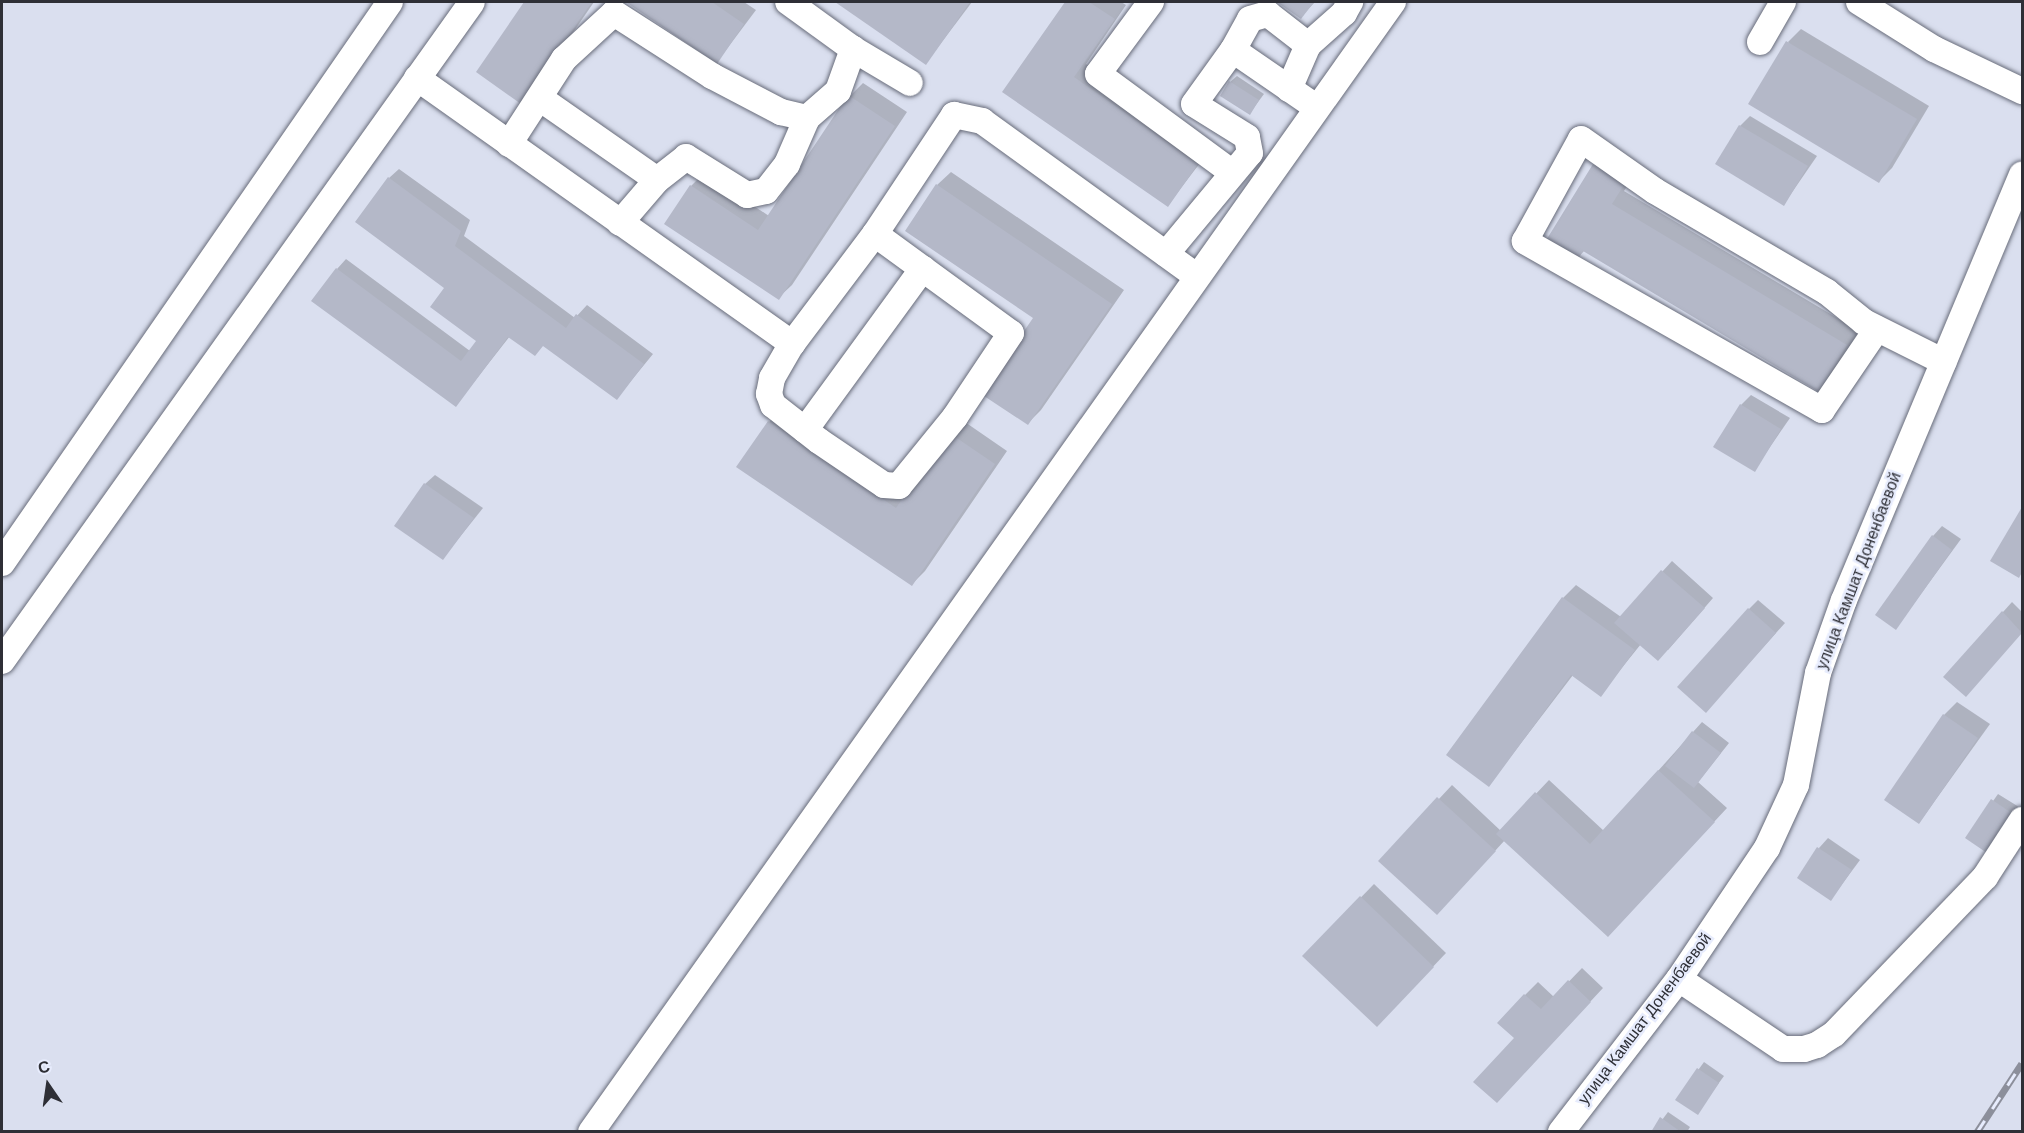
<!DOCTYPE html>
<html>
<head>
<meta charset="utf-8">
<style>
	body { margin:0 }
	#map { position:relative; width:2024px; height:1133px; overflow:hidden; background:#dadfef; font-family:"DM Sans",sans-serif }
	div>[style] { position:absolute }
	.shadow>* { inset:0; background:#0003 }
	.building>* { inset:0; background:#b4b8c8 }
	.roads { filter:drop-shadow(0 0 2px #686c7a) drop-shadow(0 0 2px #686c7a) }
	.minor>* { height:26px; margin:-13px; padding:0 13px; transform-origin:13px; border-radius:13px; background:#fff }
	.rail>* { height:7px; margin-top:-3.5px; transform-origin:0; background:repeating-linear-gradient(90deg,#e7ecfd 0 14px,#8c8f9b 0 28px); box-sizing:border-box; border-block:2px solid #8c8f9b }
	span { translate:-50% -50%; white-space:nowrap; text-align:center; line-height:1.15; -webkit-text-stroke:5px #e7ecfd; paint-order:stroke }
	.street-label { font-size:16px; color:#2e2f36 }
	.frame { position:absolute; inset:0; border:3px solid #2e2f36; pointer-events:none }
	.north { position:absolute; left:18px; top:1055px; width:60px; height:60px; -webkit-text-stroke:4px #e7ecfd; paint-order:stroke; rotate:347deg; font-size:16px; font-weight:700; line-height:24px; text-align:center; color:#2e2f36 }
	.north::after { content:''; display:block; margin:auto; width:21px; height:27px; background:#2e2f36; clip-path:polygon(50% 0,100% 100%,50% 72%,0 100%) }
</style>
</head>
<body>
<div id="map">
	<div class="shadow">
		<i style="clip-path:polygon(526px 2px,594px 2px,534px 89px,478px 72px)"></i>
		<i style="clip-path:polygon(628px 2px,744px 2px,756px 10px,717px 62px)"></i>
		<i style="clip-path:polygon(838px 2px,972px 2px,926px 63px)"></i>
		<i style="clip-path:polygon(1067px 2px,1121px 2px,1126px 5px,1086px 64px,1210px 150px,1168px 205px,1004px 92px)"></i>
		<i style="clip-path:polygon(1280px 2px,1315px 2px,1301px 17px)"></i>
		<i style="clip-path:polygon(1801px 29px,1929px 106px,1892px 168px,1879px 181px,1788px 42px)"></i>
		<i style="clip-path:polygon(1237px 76px,1264px 94px,1250px 113px,1230px 82px)"></i>
		<i style="clip-path:polygon(863px 83px,907px 112px,792px 285px,778px 298px,691px 186px,704px 173px,769px 216px,850px 96px)"></i>
		<i style="clip-path:polygon(1750px 116px,1817px 156px,1784px 204px,1740px 126px)"></i>
		<i style="clip-path:polygon(1607px 152px,1637px 170px,1624px 191px,1859px 331px,1831px 377px,1818px 390px,1585px 250px,1576px 259px,1594px 165px)"></i>
		<i style="clip-path:polygon(399px 169px,470px 220px,464px 236px,575px 318px,587px 305px,653px 354px,617px 398px,544px 345px,510px 336px,456px 405px,337px 269px,346px 259px,470px 351px,478px 341px,389px 178px)"></i>
		<i style="clip-path:polygon(951px 172px,1124px 290px,1041px 410px,1028px 423px,1035px 317px,937px 185px)"></i>
		<i style="clip-path:polygon(1751px 395px,1790px 418px,1754px 470px,1741px 405px)"></i>
		<i style="clip-path:polygon(782px 409px,908px 494px,962px 420px,1007px 451px,925px 571px,912px 584px,769px 422px)"></i>
		<i style="clip-path:polygon(435px 475px,483px 508px,443px 558px,425px 484px)"></i>
		<i style="clip-path:polygon(2022px 510px,2022px 572px,2019px 576px,1992px 560px)"></i>
		<i style="clip-path:polygon(1942px 526px,1961px 539px,1896px 628px,1933px 536px)"></i>
		<i style="clip-path:polygon(1672px 561px,1713px 598px,1668px 650px,1641px 644px,1600px 695px,1573px 675px,1489px 785px,1563px 598px,1576px 585px,1621px 617px)"></i>
		<i style="clip-path:polygon(1758px 600px,1785px 623px,1715px 701px,1749px 609px)"></i>
		<i style="clip-path:polygon(2012px 602px,2022px 612px,2022px 632px,1975px 685px,2003px 612px)"></i>
		<i style="clip-path:polygon(1957px 702px,1990px 724px,1919px 823px,1944px 715px)"></i>
		<i style="clip-path:polygon(1702px 722px,1729px 743px,1698px 782px,1727px 808px,1621px 922px,1505px 840px,1450px 900px,1381px 861px,1452px 785px,1501px 831px,1549px 780px,1604px 831px)"></i>
		<i style="clip-path:polygon(1998px 794px,2019px 807px,1993px 845px,1967px 838px)"></i>
		<i style="clip-path:polygon(1828px 838px,1860px 860px,1831px 899px,1819px 848px)"></i>
		<i style="clip-path:polygon(1374px 884px,1446px 953px,1390px 1012px,1304px 956px)"></i>
		<i style="clip-path:polygon(1582px 968px,1603px 988px,1510px 1088px,1525px 995px,1538px 982px,1554px 997px)"></i>
		<i style="clip-path:polygon(1704px 1062px,1724px 1076px,1697px 1113px,1677px 1099px)"></i>
		<i style="clip-path:polygon(1668px 1112px,1690px 1127px,1687px 1132px,1653px 1132px)"></i>
	</div>
	<div class="building">
		<i style="clip-path:polygon(524px 2px,592px 2px,521px 104px,476px 72px)"></i>
		<i style="clip-path:polygon(626px 2px,712px 2px,744px 24px,717px 64px)"></i>
		<i style="clip-path:polygon(835px 2px,970px 2px,926px 65px)"></i>
		<i style="clip-path:polygon(1065px 2px,1089px 2px,1115px 19px,1074px 77px,1198px 164px,1168px 207px,1002px 92px)"></i>
		<i style="clip-path:polygon(1277px 2px,1314px 2px,1301px 19px)"></i>
		<i style="clip-path:polygon(1786px 41px,1917px 119px,1879px 183px,1748px 104px)"></i>
		<i style="clip-path:polygon(1229px 81px,1259px 100px,1250px 115px,1220px 96px)"></i>
		<i style="clip-path:polygon(848px 95px,895px 126px,779px 300px,664px 224px,690px 185px,758px 230px)"></i>
		<i style="clip-path:polygon(1739px 125px,1808px 166px,1784px 206px,1715px 164px)"></i>
		<i style="clip-path:polygon(1593px 164px,1625px 183px,1612px 204px,1847px 345px,1819px 392px,1583px 251px,1577px 261px,1545px 242px)"></i>
		<i style="clip-path:polygon(388px 177px,461px 231px,455px 246px,566px 328px,576px 314px,644px 364px,617px 400px,543px 346px,535px 356px,508px 337px,456px 407px,311px 301px,336px 268px,461px 361px,476px 341px,430px 307px,444px 288px,355px 222px)"></i>
		<i style="clip-path:polygon(936px 184px,1112px 304px,1028px 425px,981px 394px,1033px 318px,905px 231px)"></i>
		<i style="clip-path:polygon(1740px 404px,1781px 429px,1755px 472px,1713px 447px)"></i>
		<i style="clip-path:polygon(768px 421px,896px 508px,948px 432px,995px 464px,912px 586px,736px 467px)"></i>
		<i style="clip-path:polygon(424px 483px,474px 518px,443px 560px,394px 526px)"></i>
		<i style="clip-path:polygon(2022px 507px,2022px 572px,2019px 578px,1990px 561px)"></i>
		<i style="clip-path:polygon(1932px 535px,1952px 550px,1896px 630px,1875px 615px)"></i>
		<i style="clip-path:polygon(1661px 570px,1705px 608px,1658px 661px,1614px 623px)"></i>
		<i style="clip-path:polygon(1562px 597px,1635px 650px,1601px 697px,1571px 675px,1489px 787px,1446px 755px)"></i>
		<i style="clip-path:polygon(1748px 608px,1776px 633px,1706px 713px,1677px 687px)"></i>
		<i style="clip-path:polygon(2002px 611px,2022px 633px,1966px 697px,1943px 677px)"></i>
		<i style="clip-path:polygon(1943px 714px,1978px 738px,1919px 824px,1884px 800px)"></i>
		<i style="clip-path:polygon(1692px 731px,1721px 753px,1694px 788px,1665px 766px)"></i>
		<i style="clip-path:polygon(1658px 770px,1715px 822px,1608px 937px,1496px 834px,1535px 792px,1590px 844px)"></i>
		<i style="clip-path:polygon(1437px 797px,1496px 851px,1437px 915px,1378px 861px)"></i>
		<i style="clip-path:polygon(1991px 799px,2013px 814px,1987px 853px,1965px 838px)"></i>
		<i style="clip-path:polygon(1817px 847px,1852px 870px,1831px 901px,1797px 878px)"></i>
		<i style="clip-path:polygon(1360px 896px,1434px 967px,1377px 1027px,1302px 956px)"></i>
		<i style="clip-path:polygon(1568px 980px,1591px 1002px,1497px 1103px,1473px 1082px,1514px 1038px,1497px 1023px,1524px 994px,1541px 1009px)"></i>
		<i style="clip-path:polygon(1697px 1068px,1719px 1083px,1698px 1115px,1675px 1100px)"></i>
		<i style="clip-path:polygon(1660px 1117px,1681px 1132px,1651px 1132px)"></i>
	</div>
	<div class="roads">
		<div class="minor">
			<i style="left:1151px;top:2px;width:89px;rotate:126.4deg"></i>
			<i style="left:1098px;top:74px;width:167px;rotate:36.3deg"></i>
			<i style="left:1859px;top:2px;width:89px;rotate:32.1deg"></i>
			<i style="left:1934px;top:49px;width:98px;rotate:25.5deg"></i>
			<i style="left:1760px;top:42px;width:46px;rotate:-60.1deg"></i>
			<i style="left:1308px;top:45px;width:48px;rotate:-41.6deg"></i>
			<i style="left:1344px;top:13px;width:13px;rotate:-61deg"></i>
			<i style="left:853px;top:49px;width:66px;rotate:30.8deg"></i>
			<i style="left:1233px;top:50px;width:35px;rotate:-61deg"></i>
			<i style="left:1250px;top:19px;width:19px;rotate:-16deg"></i>
			<i style="left:1268px;top:14px;width:51px;rotate:37.8deg"></i>
			<i style="left:1308px;top:45px;width:48px;rotate:113.4deg"></i>
			<i style="left:417px;top:78px;width:460px;rotate:35.3deg"></i>
			<i style="left:541px;top:99px;width:141px;rotate:34.9deg"></i>
			<i style="left:509px;top:144px;width:101px;rotate:-57.1deg"></i>
			<i style="left:564px;top:59px;width:68px;rotate:-42.6deg"></i>
			<i style="left:614px;top:13px;width:117px;rotate:32.7deg"></i>
			<i style="left:712px;top:76px;width:78px;rotate:27.6deg"></i>
			<i style="left:781px;top:112px;width:27px;rotate:13deg"></i>
			<i style="left:807px;top:118px;width:41px;rotate:-41.1deg"></i>
			<i style="left:838px;top:91px;width:45px;rotate:-70.3deg"></i>
			<i style="left:853px;top:49px;width:80px;rotate:-144.1deg"></i>
			<i style="left:620px;top:223px;width:57px;rotate:-49.3deg"></i>
			<i style="left:657px;top:180px;width:37px;rotate:-38deg"></i>
			<i style="left:686px;top:157px;width:72px;rotate:31.9deg"></i>
			<i style="left:747px;top:195px;width:19px;rotate:-12deg"></i>
			<i style="left:766px;top:191px;width:34px;rotate:-52deg"></i>
			<i style="left:787px;top:164px;width:50px;rotate:-66.5deg"></i>
			<i style="left:875px;top:234px;width:168px;rotate:36.1deg"></i>
			<i style="left:1011px;top:333px;width:101px;rotate:123.7deg"></i>
			<i style="left:955px;top:417px;width:89px;rotate:129.1deg"></i>
			<i style="left:899px;top:486px;width:15px;rotate:-176deg"></i>
			<i style="left:884px;top:485px;width:78px;rotate:-145.9deg"></i>
			<i style="left:819px;top:441px;width:58px;rotate:-142deg"></i>
			<i style="left:773px;top:405px;width:12px;rotate:-110deg"></i>
			<i style="left:769px;top:394px;width:16px;rotate:-79deg"></i>
			<i style="left:772px;top:378px;width:39px;rotate:-60deg"></i>
			<i style="left:792px;top:344px;width:138px;rotate:-53deg"></i>
			<i style="left:875px;top:234px;width:143px;rotate:-56.4deg"></i>
			<i style="left:954px;top:115px;width:29px;rotate:12deg"></i>
			<i style="left:982px;top:121px;width:264px;rotate:35.9deg"></i>
			<i style="left:1166px;top:254px;width:131px;rotate:-50.3deg"></i>
			<i style="left:1250px;top:153px;width:16px;rotate:-101deg"></i>
			<i style="left:1247px;top:137px;width:62px;rotate:-148.1deg"></i>
			<i style="left:1194px;top:104px;width:67px;rotate:-54.2deg"></i>
			<i style="left:1233px;top:50px;width:101px;rotate:34.5deg"></i>
			<i style="left:1877px;top:329px;width:98px;rotate:124.2deg"></i>
			<i style="left:1822px;top:410px;width:342px;rotate:-150.4deg"></i>
			<i style="left:1525px;top:241px;width:116px;rotate:-61.2deg"></i>
			<i style="left:1581px;top:139px;width:90px;rotate:35.1deg"></i>
			<i style="left:1655px;top:191px;width:199px;rotate:30.4deg"></i>
			<i style="left:1827px;top:292px;width:48px;rotate:39deg"></i>
			<i style="left:1864px;top:322px;width:89px;rotate:26.6deg"></i>
			<i style="left:805px;top:430px;width:200px;rotate:-53.9deg"></i>
			<i style="left:2px;top:563px;width:682px;rotate:-55.33deg"></i>
			<i style="left:2px;top:661px;width:809px;rotate:-54.5deg"></i>
			<i style="left:1679px;top:979px;width:125px;rotate:33.9deg"></i>
			<i style="left:1783px;top:1049px;width:21px"></i>
			<i style="left:1804px;top:1049px;width:14px;rotate:-17deg"></i>
			<i style="left:1817px;top:1045px;width:20px;rotate:-33deg"></i>
			<i style="left:1834px;top:1034px;width:218px;rotate:-46.1deg"></i>
			<i style="left:1985px;top:877px;width:68px;rotate:-57deg"></i>
			<i style="left:591px;top:1132px;width:1386px;rotate:-54.64deg"></i>
			<i style="left:1561px;top:1132px;width:193px;rotate:-52.4deg"></i>
			<i style="left:1679px;top:979px;width:158px;rotate:-56.1deg"></i>
			<i style="left:1767px;top:848px;width:69px;rotate:-65.3deg"></i>
			<i style="left:1796px;top:785px;width:114px;rotate:-78.9deg"></i>
			<i style="left:1818px;top:673px;width:77px;rotate:-70.4deg"></i>
			<i style="left:1844px;top:600px;width:461px;rotate:-67.3deg"></i>
		</div>
	</div>
	<div class="rail">
		<i style="left:1977px;top:1132px;width:82px;rotate:-56.9deg"></i>
	</div>
	<div class="street-label">
		<span style="left:1859px;top:571px;rotate:-69deg">улица Камшат Доненбаевой</span>
		<span style="left:1645px;top:1019px;rotate:-53deg">улица Камшат Доненбаевой</span>
	</div>
	<div class="frame"></div>
	<div class="north">С</div>
</div>
</body>
</html>
